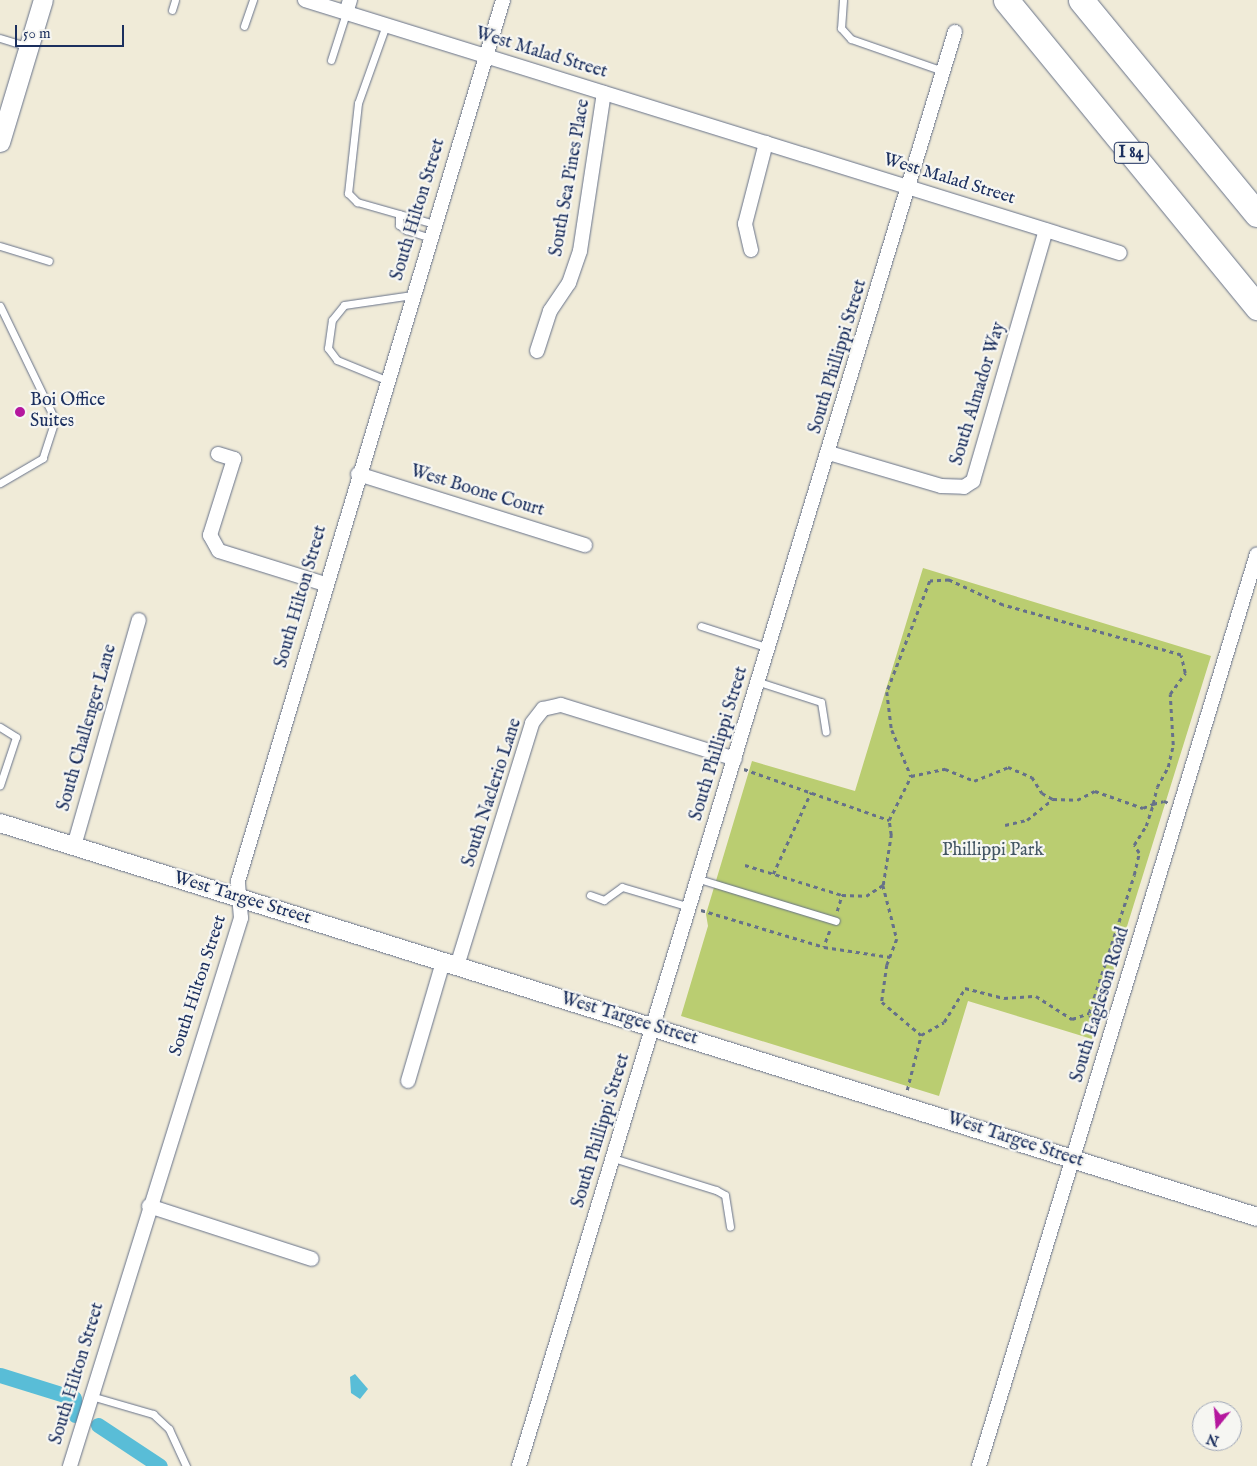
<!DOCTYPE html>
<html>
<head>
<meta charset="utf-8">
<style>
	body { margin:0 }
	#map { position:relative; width:1257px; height:1466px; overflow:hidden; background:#f0ebd8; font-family:"IM FELL English",serif }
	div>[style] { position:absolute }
	.green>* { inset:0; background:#bacd71 }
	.water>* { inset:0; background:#59bdd7 }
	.canal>* { height:15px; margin:-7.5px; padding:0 7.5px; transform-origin:7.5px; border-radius:7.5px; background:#59bdd7 }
	.path>* { height:2.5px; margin-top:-1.25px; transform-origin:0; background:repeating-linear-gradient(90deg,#667189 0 4px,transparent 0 8px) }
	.roads { filter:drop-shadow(0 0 1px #667189) drop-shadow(0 0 1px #667189) }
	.service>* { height:7px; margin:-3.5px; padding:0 3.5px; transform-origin:3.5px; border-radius:3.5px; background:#fff }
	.minor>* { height:14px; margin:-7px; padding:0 7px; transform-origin:7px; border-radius:7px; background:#fff }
	.tertiary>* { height:18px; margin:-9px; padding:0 9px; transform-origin:9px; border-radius:9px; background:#fff }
	.secondary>* { height:19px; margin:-9.5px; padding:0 9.5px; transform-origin:9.5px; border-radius:9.5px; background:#fff }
	.motorway>* { height:25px; margin:-12.5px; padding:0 12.5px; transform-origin:12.5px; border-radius:12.5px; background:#fff }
	.dots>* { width:14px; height:14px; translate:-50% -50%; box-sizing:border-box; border:2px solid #f6f6f2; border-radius:50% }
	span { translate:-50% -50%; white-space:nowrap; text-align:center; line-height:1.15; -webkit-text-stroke:4.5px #f6f6f2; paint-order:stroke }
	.shield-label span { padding:1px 4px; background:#f6f6f2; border:1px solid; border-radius:4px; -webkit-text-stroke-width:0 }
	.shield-label { font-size:16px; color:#1b2f5e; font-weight:700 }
	.street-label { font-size:18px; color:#1b2f5e }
	.poi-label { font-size:18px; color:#1b2f5e }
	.left { translate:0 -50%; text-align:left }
	.park-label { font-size:18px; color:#435663 }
	.north { position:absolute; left:1192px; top:1401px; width:50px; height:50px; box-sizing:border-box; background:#f6f6f2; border:1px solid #9ea6b7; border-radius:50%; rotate:197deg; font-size:14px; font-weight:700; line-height:20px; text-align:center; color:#1b2f5e }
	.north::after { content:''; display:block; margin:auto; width:18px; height:22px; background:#b5179e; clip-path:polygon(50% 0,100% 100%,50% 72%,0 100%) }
	.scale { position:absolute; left:15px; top:25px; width:109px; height:22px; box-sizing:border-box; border:2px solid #1b2f5e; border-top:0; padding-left:6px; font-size:15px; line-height:18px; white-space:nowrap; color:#1b2f5e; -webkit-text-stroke:4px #f6f6f2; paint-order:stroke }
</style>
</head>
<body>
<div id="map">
	<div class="green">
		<i style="clip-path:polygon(923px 568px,1211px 656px,1092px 1039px,968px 1001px,939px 1096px,681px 1016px,708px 926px,706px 914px,752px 761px,855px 791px)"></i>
	</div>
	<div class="water">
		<i style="clip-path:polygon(355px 1374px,368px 1389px,360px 1399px,351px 1393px,350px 1377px)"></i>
	</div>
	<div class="canal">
		<i style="left:0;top:1375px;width:77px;rotate:17.3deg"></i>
		<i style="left:74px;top:1398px;width:17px;rotate:87deg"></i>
		<i style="left:98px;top:1425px;width:74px;rotate:33.5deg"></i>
	</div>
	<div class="path">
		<i style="left:82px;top:745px;width:7px;rotate:16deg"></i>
		<i style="left:744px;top:769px;width:154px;rotate:19.4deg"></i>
		<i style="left:1005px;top:825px;width:23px;rotate:-13deg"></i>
		<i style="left:1027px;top:820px;width:33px;rotate:-39deg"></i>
		<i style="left:745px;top:865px;width:102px;rotate:17.2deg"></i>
		<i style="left:773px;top:874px;width:90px;rotate:-65.1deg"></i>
		<i style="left:883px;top:885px;width:51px;rotate:-80.9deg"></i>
		<i style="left:891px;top:835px;width:15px;rotate:-98deg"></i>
		<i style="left:889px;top:820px;width:49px;rotate:-63.4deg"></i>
		<i style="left:701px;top:910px;width:128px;rotate:16.7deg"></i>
		<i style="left:837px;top:911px;width:17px;rotate:-73deg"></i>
		<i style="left:842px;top:895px;width:24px;rotate:2deg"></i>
		<i style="left:866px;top:896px;width:20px;rotate:-33deg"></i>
		<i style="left:883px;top:885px;width:56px;rotate:75.5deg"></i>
		<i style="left:897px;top:939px;width:28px;rotate:111deg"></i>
		<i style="left:887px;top:965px;width:37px;rotate:98deg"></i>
		<i style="left:882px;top:1002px;width:51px;rotate:40.2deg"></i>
		<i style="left:830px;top:931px;width:17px;rotate:111deg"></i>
		<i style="left:824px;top:947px;width:67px;rotate:8.6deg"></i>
		<i style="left:1095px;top:1035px;width:23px;rotate:-105deg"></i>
		<i style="left:1089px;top:1013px;width:145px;rotate:-71.9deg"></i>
		<i style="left:1134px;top:875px;width:23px;rotate:-77deg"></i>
		<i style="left:1139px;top:853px;width:9px;rotate:-122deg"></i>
		<i style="left:1134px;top:845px;width:22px;rotate:-58deg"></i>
		<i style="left:1146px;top:826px;width:23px;rotate:-72deg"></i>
		<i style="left:1153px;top:804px;width:17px;rotate:-77deg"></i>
		<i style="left:1157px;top:787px;width:23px;rotate:-61deg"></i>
		<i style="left:1168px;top:767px;width:23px;rotate:-77deg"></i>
		<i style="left:1173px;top:745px;width:51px;rotate:-93.4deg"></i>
		<i style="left:1170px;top:694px;width:26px;rotate:-54deg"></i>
		<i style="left:1185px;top:673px;width:18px;rotate:-103deg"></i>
		<i style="left:1181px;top:655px;width:185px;rotate:-164.3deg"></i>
		<i style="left:1003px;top:605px;width:60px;rotate:-155.2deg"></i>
		<i style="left:949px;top:580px;width:19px;rotate:177deg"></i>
		<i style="left:930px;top:581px;width:119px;rotate:111.2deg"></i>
		<i style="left:887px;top:692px;width:38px;rotate:83deg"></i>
		<i style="left:892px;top:730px;width:50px;rotate:67.6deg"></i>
		<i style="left:911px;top:776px;width:35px;rotate:-12deg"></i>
		<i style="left:945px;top:769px;width:31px;rotate:22deg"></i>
		<i style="left:974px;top:781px;width:37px;rotate:-22deg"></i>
		<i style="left:1008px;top:767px;width:26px;rotate:23deg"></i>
		<i style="left:1032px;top:777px;width:19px;rotate:58deg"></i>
		<i style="left:1042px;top:793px;width:13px;rotate:29deg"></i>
		<i style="left:1053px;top:799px;width:24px;rotate:2deg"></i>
		<i style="left:1077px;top:800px;width:20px;rotate:-27deg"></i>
		<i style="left:1095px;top:791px;width:51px;rotate:19.5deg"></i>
		<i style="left:1143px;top:808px;width:11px;rotate:-22deg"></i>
		<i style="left:1153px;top:804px;width:11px;rotate:-15deg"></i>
		<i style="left:1164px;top:801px;width:5px;rotate:22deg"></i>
		<i style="left:907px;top:1090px;width:57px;rotate:-75.7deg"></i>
		<i style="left:921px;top:1035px;width:26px;rotate:-29deg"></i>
		<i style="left:944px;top:1022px;width:40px;rotate:-58deg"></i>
		<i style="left:965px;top:988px;width:40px;rotate:14.4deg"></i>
		<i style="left:1004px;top:998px;width:32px;rotate:-4deg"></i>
		<i style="left:1036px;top:996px;width:43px;rotate:32.6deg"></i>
		<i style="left:1072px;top:1019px;width:18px;rotate:-19deg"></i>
	</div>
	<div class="roads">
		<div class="service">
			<i style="left:843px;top:0;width:28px;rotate:94deg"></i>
			<i style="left:841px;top:28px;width:15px;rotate:48deg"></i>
			<i style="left:851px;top:39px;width:97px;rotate:19.2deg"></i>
			<i style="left:172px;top:10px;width:10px;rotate:-73deg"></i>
			<i style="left:386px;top:25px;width:83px;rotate:109.7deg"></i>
			<i style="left:358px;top:103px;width:91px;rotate:96.3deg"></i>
			<i style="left:348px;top:193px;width:13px;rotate:45deg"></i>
			<i style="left:357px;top:202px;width:80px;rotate:15.9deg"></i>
			<i style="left:244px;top:26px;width:28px;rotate:-71deg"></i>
			<i style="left:0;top:38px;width:30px;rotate:17deg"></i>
			<i style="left:331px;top:60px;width:49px;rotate:-72.3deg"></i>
			<i style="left:399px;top:214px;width:11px;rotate:90deg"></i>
			<i style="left:399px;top:225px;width:9px;rotate:36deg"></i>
			<i style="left:406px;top:230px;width:25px;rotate:18deg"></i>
			<i style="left:0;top:246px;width:51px;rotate:17deg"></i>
			<i style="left:0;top:306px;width:127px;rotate:64.2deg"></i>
			<i style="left:55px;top:420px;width:40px;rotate:108deg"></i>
			<i style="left:43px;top:458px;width:50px;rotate:149.8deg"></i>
			<i style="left:386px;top:380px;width:53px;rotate:-157.8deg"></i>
			<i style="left:337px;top:360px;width:15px;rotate:-127deg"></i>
			<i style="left:328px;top:348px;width:28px;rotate:-82deg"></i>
			<i style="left:332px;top:320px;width:19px;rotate:-51deg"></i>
			<i style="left:344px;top:305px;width:69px;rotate:-8.4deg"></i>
			<i style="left:701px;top:626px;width:71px;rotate:17.9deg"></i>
			<i style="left:759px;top:682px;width:65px;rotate:17.9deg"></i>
			<i style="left:821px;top:702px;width:30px;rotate:81deg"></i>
			<i style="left:0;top:727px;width:19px;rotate:32deg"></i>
			<i style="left:16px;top:737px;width:51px;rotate:108.4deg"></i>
			<i style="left:699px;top:879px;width:143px;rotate:17deg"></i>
			<i style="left:590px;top:895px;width:15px;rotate:20deg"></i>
			<i style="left:604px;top:900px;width:22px;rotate:-36deg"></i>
			<i style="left:622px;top:887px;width:71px;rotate:16.4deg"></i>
			<i style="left:613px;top:1158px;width:108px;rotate:17.3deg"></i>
			<i style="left:716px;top:1190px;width:10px;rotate:29deg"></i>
			<i style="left:725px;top:1195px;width:32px;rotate:81deg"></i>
			<i style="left:91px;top:1396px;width:65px;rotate:16.2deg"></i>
			<i style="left:153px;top:1414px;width:22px;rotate:43deg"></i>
			<i style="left:169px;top:1429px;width:41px;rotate:65.3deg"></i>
		</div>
		<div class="minor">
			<i style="left:305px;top:0;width:853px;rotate:17.25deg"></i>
			<i style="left:346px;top:13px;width:14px;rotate:-73deg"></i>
			<i style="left:751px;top:250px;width:27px;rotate:-103deg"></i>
			<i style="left:745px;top:224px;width:84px;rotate:-75.5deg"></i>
			<i style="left:537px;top:351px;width:42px;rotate:-72deg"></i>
			<i style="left:550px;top:311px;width:34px;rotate:-56deg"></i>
			<i style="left:569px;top:283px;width:34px;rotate:-71deg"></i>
			<i style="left:580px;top:251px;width:160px;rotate:-81.4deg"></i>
			<i style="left:829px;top:453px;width:117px;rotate:16.4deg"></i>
			<i style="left:941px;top:486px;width:23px;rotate:2deg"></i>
			<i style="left:964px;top:487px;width:11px;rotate:-34deg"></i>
			<i style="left:973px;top:481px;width:261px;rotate:-73.8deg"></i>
			<i style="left:218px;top:454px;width:17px;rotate:17deg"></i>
			<i style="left:234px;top:459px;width:80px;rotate:107.5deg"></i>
			<i style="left:210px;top:535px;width:18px;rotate:61deg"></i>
			<i style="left:219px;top:551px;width:111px;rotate:17.3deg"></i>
			<i style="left:358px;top:474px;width:238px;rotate:17.4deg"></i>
			<i style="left:74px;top:846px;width:235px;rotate:-74deg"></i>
			<i style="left:457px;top:966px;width:254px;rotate:-72.8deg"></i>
			<i style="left:532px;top:723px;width:18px;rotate:-52deg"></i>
			<i style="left:543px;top:709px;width:18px;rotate:-13deg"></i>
			<i style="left:561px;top:705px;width:182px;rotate:17.2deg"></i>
			<i style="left:408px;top:1081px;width:124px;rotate:-73.6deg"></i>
			<i style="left:149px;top:1206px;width:171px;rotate:18deg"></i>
			<i style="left:70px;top:1466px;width:574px;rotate:-72.67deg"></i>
			<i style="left:241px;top:918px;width:37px;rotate:-95deg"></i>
			<i style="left:238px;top:881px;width:920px;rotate:-73.26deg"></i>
			<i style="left:519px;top:1466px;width:1499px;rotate:-73.09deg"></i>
			<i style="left:979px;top:1466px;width:953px;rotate:-73.05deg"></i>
		</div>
		<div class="tertiary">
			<i style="left:0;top:823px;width:1317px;rotate:17.4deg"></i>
		</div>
		<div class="secondary">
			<i style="left:0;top:142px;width:148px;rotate:-73.2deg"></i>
		</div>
		<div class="motorway">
			<i style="left:1006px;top:0;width:397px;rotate:50.7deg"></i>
			<i style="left:1081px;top:0;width:277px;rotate:50.6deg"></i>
		</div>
	</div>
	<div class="dots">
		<i style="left:20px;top:412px;background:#b5179e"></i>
	</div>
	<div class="shield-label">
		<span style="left:1131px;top:153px">I 84</span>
	</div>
	<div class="street-label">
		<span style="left:541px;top:54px;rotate:17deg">West Malad Street</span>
		<span style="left:571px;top:178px;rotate:-80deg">South Sea Pines Place</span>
		<span style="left:949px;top:180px;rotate:17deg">West Malad Street</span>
		<span style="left:419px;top:210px;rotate:-73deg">South Hilton Street</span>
		<span style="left:839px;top:357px;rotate:-73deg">South Phillippi Street</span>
		<span style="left:979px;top:394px;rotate:-73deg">South Almador Way</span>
		<span style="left:477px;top:492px;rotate:17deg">West Boone Court</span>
		<span style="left:302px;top:597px;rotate:-74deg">South Hilton Street</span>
		<span style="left:88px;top:728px;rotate:-74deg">South Challenger Lane</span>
		<span style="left:720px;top:744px;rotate:-73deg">South Phillippi Street</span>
		<span style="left:493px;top:793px;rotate:-72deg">South Naclerio Lane</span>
		<span style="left:242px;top:899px;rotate:17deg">West Targee Street</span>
		<span style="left:199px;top:986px;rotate:-72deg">South Hilton Street</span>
		<span style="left:1101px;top:1005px;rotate:-73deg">South Eagleson Road</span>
		<span style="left:629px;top:1020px;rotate:17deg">West Targee Street</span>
		<span style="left:602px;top:1131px;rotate:-73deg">South Phillippi Street</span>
		<span style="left:1015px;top:1141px;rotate:18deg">West Targee Street</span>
		<span style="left:78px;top:1374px;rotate:-73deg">South Hilton Street</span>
	</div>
	<div class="poi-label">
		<span class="left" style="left:30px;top:412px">Boi Office<br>Suites</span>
	</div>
	<div class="park-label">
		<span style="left:993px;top:851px">Phillippi Park</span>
	</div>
	<div class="north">N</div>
	<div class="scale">50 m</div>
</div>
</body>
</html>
